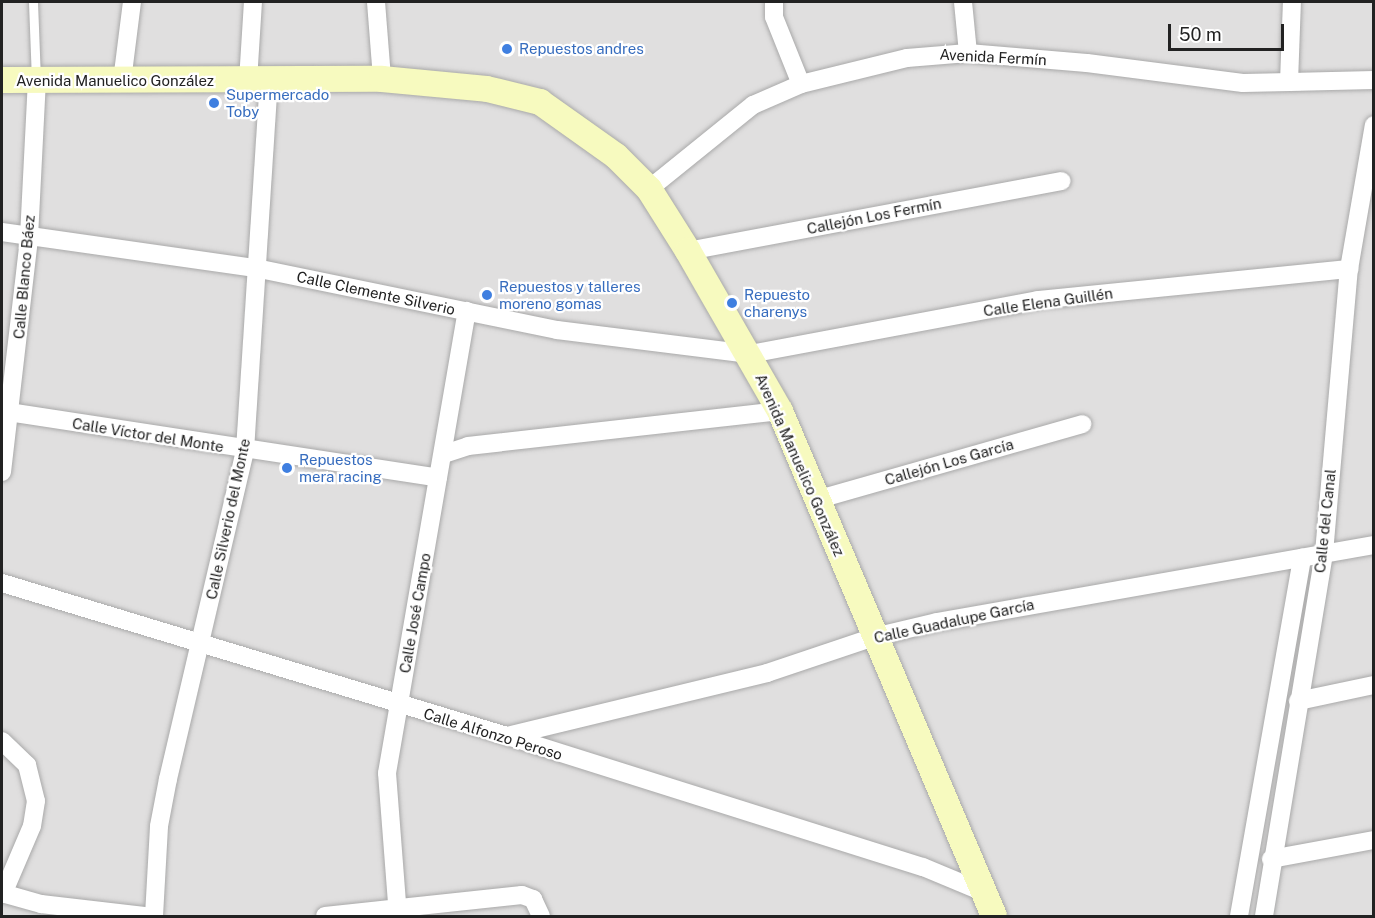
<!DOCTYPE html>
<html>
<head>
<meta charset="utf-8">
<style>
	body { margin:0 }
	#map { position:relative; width:1375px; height:918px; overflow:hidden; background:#f2efe9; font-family:"Public Sans",sans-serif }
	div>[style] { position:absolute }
	.residential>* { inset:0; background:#e0dfdf }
	.roads { filter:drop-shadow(0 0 2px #a9a9a9) drop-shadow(0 0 2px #a9a9a9) }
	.lane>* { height:9px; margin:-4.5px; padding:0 4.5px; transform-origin:4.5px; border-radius:4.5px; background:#fff }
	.street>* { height:18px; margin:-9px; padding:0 9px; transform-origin:9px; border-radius:9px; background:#fff }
	.secondary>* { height:26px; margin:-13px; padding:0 13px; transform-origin:13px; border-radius:13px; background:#f7fabf }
	.dots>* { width:16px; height:16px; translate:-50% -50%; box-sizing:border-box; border:3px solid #fff; border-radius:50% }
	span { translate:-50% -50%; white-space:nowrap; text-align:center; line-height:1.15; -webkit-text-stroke:4.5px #fff; paint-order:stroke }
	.shop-label { font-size:15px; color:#366cbe }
	.left { translate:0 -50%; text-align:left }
	.street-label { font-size:15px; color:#222 }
	.frame { position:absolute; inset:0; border:3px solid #222; pointer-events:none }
	.scale { position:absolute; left:1168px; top:24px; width:116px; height:27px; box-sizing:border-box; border:3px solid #222; border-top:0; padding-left:8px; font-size:18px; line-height:21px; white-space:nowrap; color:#222; -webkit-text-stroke:4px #fff; paint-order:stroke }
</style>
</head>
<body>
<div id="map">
	<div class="residential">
		<i style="clip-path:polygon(2px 2px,1373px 2px,1373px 916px,2px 916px)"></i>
	</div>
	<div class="roads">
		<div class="lane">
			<i style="left:33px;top:2px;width:77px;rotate:87.8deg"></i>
		</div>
		<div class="street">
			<i style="left:376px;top:2px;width:77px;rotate:85.5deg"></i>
			<i style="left:774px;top:2px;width:15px;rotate:90deg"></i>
			<i style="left:774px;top:17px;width:72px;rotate:68.1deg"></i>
			<i style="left:963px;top:2px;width:51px;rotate:84.4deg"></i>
			<i style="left:122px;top:81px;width:80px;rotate:-82.8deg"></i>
			<i style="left:248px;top:81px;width:79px;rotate:-86.4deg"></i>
			<i style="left:1289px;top:82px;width:80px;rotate:-87.9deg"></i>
			<i style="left:649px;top:189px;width:134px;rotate:-38.9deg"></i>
			<i style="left:753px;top:105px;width:52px;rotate:-23.6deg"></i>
			<i style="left:801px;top:84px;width:109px;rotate:-13.8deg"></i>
			<i style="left:907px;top:58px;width:61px;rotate:-4.7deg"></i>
			<i style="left:968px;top:53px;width:119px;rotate:4.8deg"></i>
			<i style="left:1087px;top:63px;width:157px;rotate:7.3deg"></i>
			<i style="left:1243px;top:83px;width:131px;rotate:-1.3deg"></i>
			<i style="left:2px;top:232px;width:256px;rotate:8.1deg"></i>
			<i style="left:255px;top:268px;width:308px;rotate:11.6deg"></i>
			<i style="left:557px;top:330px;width:194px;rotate:7.1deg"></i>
			<i style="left:750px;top:354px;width:293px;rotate:-10.6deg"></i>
			<i style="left:1038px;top:300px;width:313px;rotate:-5.7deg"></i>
			<i style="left:688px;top:251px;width:380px;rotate:-10.6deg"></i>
			<i style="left:2px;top:411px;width:441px;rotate:8.7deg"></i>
			<i style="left:444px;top:454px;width:25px;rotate:-18deg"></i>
			<i style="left:468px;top:446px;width:314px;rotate:-6.4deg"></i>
			<i style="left:2px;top:472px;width:237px;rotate:-83.4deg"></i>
			<i style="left:29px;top:237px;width:156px;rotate:-87.1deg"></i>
			<i style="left:816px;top:500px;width:277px;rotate:-15.9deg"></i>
			<i style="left:2px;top:583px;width:528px;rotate:16.86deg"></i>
			<i style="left:507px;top:736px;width:436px;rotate:17.5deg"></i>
			<i style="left:923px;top:867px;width:65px;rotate:22.6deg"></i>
			<i style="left:1298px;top:701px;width:78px;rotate:-11.9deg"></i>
			<i style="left:507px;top:736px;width:268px;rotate:-13.6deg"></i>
			<i style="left:767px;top:673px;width:113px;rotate:-18.6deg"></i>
			<i style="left:874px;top:637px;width:65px;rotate:-13.4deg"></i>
			<i style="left:937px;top:622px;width:444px;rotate:-10deg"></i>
			<i style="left:2px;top:741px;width:35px;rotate:44deg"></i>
			<i style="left:27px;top:765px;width:37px;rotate:76deg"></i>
			<i style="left:36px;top:801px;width:25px;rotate:99deg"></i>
			<i style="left:32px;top:826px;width:74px;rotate:113.1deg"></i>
			<i style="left:1271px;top:859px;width:105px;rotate:-10.5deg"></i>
			<i style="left:2px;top:893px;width:41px;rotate:15.8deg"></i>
			<i style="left:41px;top:904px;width:104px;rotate:6.6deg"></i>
			<i style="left:154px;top:916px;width:90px;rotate:-86.8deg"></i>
			<i style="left:159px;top:826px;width:48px;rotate:-79.2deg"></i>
			<i style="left:168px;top:779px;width:338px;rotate:-76.8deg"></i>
			<i style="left:245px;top:450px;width:370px;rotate:-86.3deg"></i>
			<i style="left:325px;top:916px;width:198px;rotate:-6.1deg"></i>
			<i style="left:522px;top:895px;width:12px;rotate:20deg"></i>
			<i style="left:533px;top:899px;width:19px;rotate:65deg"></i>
			<i style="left:398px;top:916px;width:143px;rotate:-94.4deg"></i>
			<i style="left:387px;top:773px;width:469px;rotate:-80.2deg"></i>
			<i style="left:1239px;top:916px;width:364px;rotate:-80deg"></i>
			<i style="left:1264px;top:916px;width:368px;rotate:-80.6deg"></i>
			<i style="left:1324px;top:553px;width:285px;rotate:-85deg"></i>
			<i style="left:1349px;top:269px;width:146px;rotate:-80.2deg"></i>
		</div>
		<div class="secondary">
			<i style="left:2px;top:80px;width:380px;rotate:-0.2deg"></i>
			<i style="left:382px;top:79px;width:105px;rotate:5.4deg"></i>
			<i style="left:487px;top:89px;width:55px;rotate:13.8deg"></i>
			<i style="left:540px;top:102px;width:93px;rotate:35.4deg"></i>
			<i style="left:616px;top:156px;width:47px;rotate:45deg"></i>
			<i style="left:649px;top:189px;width:73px;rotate:57.8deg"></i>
			<i style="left:688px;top:251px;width:185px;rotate:60.1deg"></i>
			<i style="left:780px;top:411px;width:548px;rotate:67.03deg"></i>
		</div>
	</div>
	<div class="dots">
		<i style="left:507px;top:49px;background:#3f7fe0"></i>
		<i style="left:214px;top:103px;background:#3f7fe0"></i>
		<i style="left:487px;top:295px;background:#3f7fe0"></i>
		<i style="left:732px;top:303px;background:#3f7fe0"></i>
		<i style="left:287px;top:468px;background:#3f7fe0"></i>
	</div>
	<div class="shop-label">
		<span class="left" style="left:519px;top:49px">Repuestos andres</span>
		<span class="left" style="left:226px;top:103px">Supermercado<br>Toby</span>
		<span class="left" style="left:499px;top:295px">Repuestos y talleres<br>moreno gomas</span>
		<span class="left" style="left:744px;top:303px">Repuesto<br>charenys</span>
		<span class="left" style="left:299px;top:468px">Repuestos<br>mera racing</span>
	</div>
	<div class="street-label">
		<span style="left:993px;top:57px;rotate:3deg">Avenida Fermín</span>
		<span style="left:115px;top:81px">Avenida Manuelico González</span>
		<span style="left:874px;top:216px;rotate:-11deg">Callejón Los Fermín</span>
		<span style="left:24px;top:277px;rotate:-85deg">Calle Blanco Báez</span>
		<span style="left:376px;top:293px;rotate:12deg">Calle Clemente Silverio</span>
		<span style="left:1048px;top:302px;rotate:-8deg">Calle Elena Guillén</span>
		<span style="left:148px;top:435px;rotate:9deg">Calle Víctor del Monte</span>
		<span style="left:949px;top:462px;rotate:-16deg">Callejón Los García</span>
		<span style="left:800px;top:465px;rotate:66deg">Avenida Manuelico González</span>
		<span style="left:228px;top:519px;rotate:-78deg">Calle Silverio del Monte</span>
		<span style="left:1325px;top:521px;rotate:-84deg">Calle del Canal</span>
		<span style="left:415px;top:613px;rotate:-80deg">Calle José Campo</span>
		<span style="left:954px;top:621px;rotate:-12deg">Calle Guadalupe García</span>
		<span style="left:493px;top:734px;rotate:17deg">Calle Alfonzo Peroso</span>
	</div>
	<div class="frame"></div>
	<div class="scale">50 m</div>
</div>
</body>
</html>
